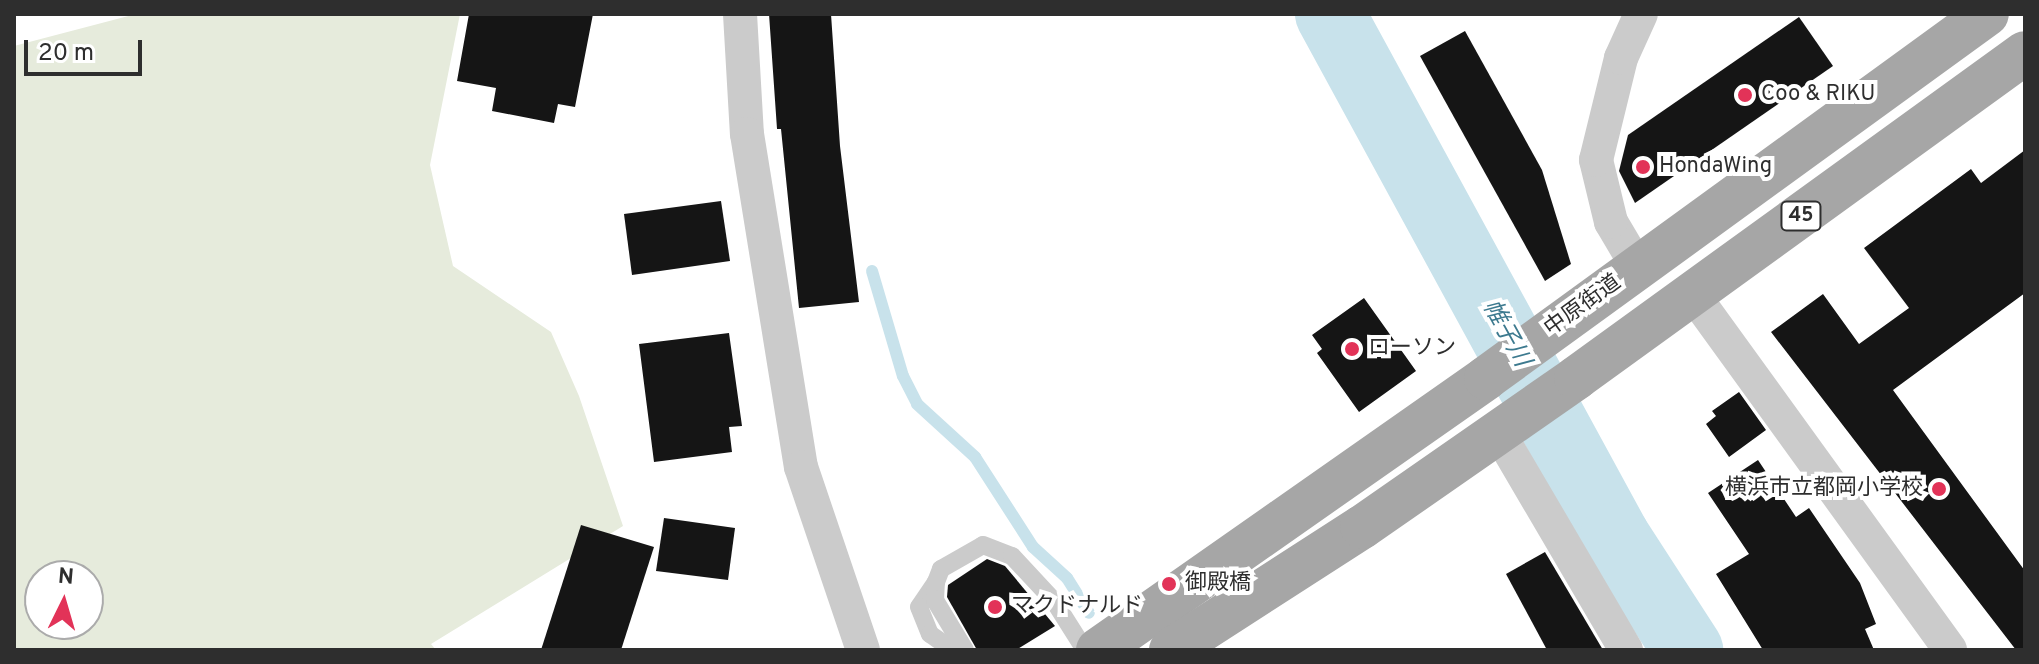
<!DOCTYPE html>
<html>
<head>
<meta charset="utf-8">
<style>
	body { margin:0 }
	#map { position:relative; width:2039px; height:664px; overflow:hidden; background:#fff; font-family:Overpass,"Noto Sans JP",sans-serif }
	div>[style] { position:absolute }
	.green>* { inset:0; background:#e6ebdc }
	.stream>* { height:12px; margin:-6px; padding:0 6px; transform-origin:6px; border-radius:6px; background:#c8e2eb }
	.river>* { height:70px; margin:-35px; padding:0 35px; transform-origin:35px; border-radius:35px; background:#c8e2eb }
	.building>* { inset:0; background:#151515 }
	.lane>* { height:18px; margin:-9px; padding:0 9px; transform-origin:9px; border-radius:9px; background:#cbcbcb }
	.street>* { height:34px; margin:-17px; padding:0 17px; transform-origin:17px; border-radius:17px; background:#cbcbcb }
	.primary>* { height:44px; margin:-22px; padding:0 22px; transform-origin:22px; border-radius:22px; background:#a6a6a6 }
	.dots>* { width:22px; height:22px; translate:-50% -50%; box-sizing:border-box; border:4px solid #fff; border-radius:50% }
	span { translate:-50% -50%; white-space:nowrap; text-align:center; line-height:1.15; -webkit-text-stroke:8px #fff; paint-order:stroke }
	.shield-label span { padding:2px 6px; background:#fff; border:2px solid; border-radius:6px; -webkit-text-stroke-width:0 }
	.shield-label { font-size:20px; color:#2e2e2e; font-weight:700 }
	.poi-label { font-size:22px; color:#2e2e2e }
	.left { translate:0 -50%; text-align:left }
	.right { translate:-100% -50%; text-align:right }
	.street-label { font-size:22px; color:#2e2e2e }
	.water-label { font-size:24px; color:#3d7a8f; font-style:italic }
	.frame { position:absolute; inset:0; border:16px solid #2e2e2e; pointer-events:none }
	.north { position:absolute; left:24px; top:560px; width:80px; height:80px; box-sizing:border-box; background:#fff; border:2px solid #ababab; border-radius:50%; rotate:5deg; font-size:22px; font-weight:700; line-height:32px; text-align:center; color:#2e2e2e }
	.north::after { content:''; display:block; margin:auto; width:28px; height:36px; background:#e23358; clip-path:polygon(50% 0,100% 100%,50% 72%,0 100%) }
	.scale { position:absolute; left:24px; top:40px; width:118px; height:36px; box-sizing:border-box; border:4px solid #2e2e2e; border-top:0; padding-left:10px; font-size:24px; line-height:28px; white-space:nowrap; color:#2e2e2e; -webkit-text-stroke:6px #fff; paint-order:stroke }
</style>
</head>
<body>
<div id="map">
	<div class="green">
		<i style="clip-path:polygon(evenodd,136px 14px,460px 14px,430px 165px,453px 266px,551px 332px,579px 396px,623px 526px,431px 644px,436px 650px,14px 650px,14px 46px,136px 14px,40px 576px,88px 576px,88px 624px,40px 624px,40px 576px)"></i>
	</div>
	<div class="stream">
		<i style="left:872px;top:271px;width:109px;rotate:73.6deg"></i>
		<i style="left:903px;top:376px;width:31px;rotate:63deg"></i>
		<i style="left:917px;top:404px;width:79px;rotate:42.4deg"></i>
		<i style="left:975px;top:457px;width:107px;rotate:57.2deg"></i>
		<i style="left:1033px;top:547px;width:46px;rotate:42.4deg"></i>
		<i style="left:1067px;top:578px;width:41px;rotate:57.8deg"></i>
	</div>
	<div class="river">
		<i style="left:1330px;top:14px;width:596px;rotate:61.41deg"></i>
		<i style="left:1615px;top:537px;width:135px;rotate:57.1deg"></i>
	</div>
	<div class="building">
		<i style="clip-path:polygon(469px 14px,593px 14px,575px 107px,558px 104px,554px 123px,492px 111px,496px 88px,457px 81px)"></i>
		<i style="clip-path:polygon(769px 14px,831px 14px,840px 146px,859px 302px,799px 308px,781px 129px,777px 129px)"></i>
		<i style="clip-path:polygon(1799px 17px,1833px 66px,1635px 203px,1619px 171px,1628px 135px)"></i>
		<i style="clip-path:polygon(1465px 31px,1542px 170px,1571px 264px,1545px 281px,1420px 56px)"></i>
		<i style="clip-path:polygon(2025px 150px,2025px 293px,1893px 390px,2025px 571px,2025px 650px,2016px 650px,1771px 332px,1823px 294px,1859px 344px,1909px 308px,1864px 248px,1971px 169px,1981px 183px)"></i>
		<i style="clip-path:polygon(721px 201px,730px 261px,632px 275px,624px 214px)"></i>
		<i style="clip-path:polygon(1364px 298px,1416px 371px,1359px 412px,1317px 353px,1322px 349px,1312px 335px)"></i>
		<i style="clip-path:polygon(729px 333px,742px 426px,729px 427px,732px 452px,654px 462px,639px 344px)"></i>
		<i style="clip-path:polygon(1739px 392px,1766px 430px,1729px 457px,1706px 424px,1716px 416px,1712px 411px)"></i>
		<i style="clip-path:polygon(1758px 460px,1796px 517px,1809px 508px,1860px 583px,1876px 624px,1865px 629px,1874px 650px,1763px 650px,1716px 574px,1749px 554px,1708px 493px)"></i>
		<i style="clip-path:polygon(664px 518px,735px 528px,728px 580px,656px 571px)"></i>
		<i style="clip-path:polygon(581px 525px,654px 547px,621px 650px,541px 650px)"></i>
		<i style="clip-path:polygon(1545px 552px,1603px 650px,1547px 650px,1506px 574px)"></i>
		<i style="clip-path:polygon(987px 559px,1005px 566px,1055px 626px,1016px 650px,977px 650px,947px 597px,948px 585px)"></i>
	</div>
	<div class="lane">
		<i style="left:936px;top:582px;width:30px;rotate:124deg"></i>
		<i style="left:919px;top:607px;width:29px;rotate:68deg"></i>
		<i style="left:930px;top:634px;width:28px;rotate:35deg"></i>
		<i style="left:965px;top:650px;width:58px;rotate:-121deg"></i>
		<i style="left:935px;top:600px;width:18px;rotate:-87deg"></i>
		<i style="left:936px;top:582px;width:14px;rotate:-69deg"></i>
		<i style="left:941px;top:569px;width:48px;rotate:-29.7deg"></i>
		<i style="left:983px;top:545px;width:31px;rotate:21deg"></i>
		<i style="left:1012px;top:556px;width:62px;rotate:47deg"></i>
		<i style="left:1054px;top:601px;width:58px;rotate:57.7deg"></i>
	</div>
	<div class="street">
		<i style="left:740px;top:14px;width:120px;rotate:86.7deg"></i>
		<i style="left:747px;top:134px;width:337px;rotate:80.8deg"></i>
		<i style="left:801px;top:467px;width:193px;rotate:71.3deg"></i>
		<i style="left:1637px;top:266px;width:51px;rotate:-120.6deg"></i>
		<i style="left:1611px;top:222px;width:64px;rotate:-103.6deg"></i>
		<i style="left:1596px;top:160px;width:105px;rotate:-76.2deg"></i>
		<i style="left:1621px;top:58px;width:48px;rotate:-65.6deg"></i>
		<i style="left:1692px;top:293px;width:440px;rotate:54.1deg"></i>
		<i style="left:1497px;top:430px;width:255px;rotate:59.6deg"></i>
	</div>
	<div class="primary">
		<i style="left:1098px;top:650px;width:474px;rotate:-35deg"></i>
		<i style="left:1486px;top:378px;width:619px;rotate:-36deg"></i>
		<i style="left:1171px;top:650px;width:227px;rotate:-32.8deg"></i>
		<i style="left:1362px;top:527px;width:261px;rotate:-34.8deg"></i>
		<i style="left:1576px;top:378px;width:554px;rotate:-35.9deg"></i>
	</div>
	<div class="dots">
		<i style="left:1745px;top:95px;background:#e23358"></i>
		<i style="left:1643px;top:167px;background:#e23358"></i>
		<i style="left:1352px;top:349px;background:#e23358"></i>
		<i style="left:1939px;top:489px;background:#e23358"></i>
		<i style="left:1169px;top:584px;background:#e23358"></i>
		<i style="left:995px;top:607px;background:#e23358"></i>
	</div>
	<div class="shield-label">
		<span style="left:1801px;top:216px">45</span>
	</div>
	<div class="poi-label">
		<span class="left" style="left:1761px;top:95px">Coo &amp; RIKU</span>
		<span class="left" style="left:1659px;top:167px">HondaWing</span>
		<span class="left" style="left:1368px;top:349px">ローソン</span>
		<span class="right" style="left:1923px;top:489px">横浜市立都岡小学校</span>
		<span class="left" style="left:1185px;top:584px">御殿橋</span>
		<span class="left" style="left:1011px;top:607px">マクドナルド</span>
	</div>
	<div class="street-label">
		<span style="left:1583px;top:306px;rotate:-36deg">中原街道</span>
	</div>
	<div class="water-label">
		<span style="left:1505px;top:334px;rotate:61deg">帷子川</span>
	</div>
	<div class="frame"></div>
	<div class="north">N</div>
	<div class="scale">20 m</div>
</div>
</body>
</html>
